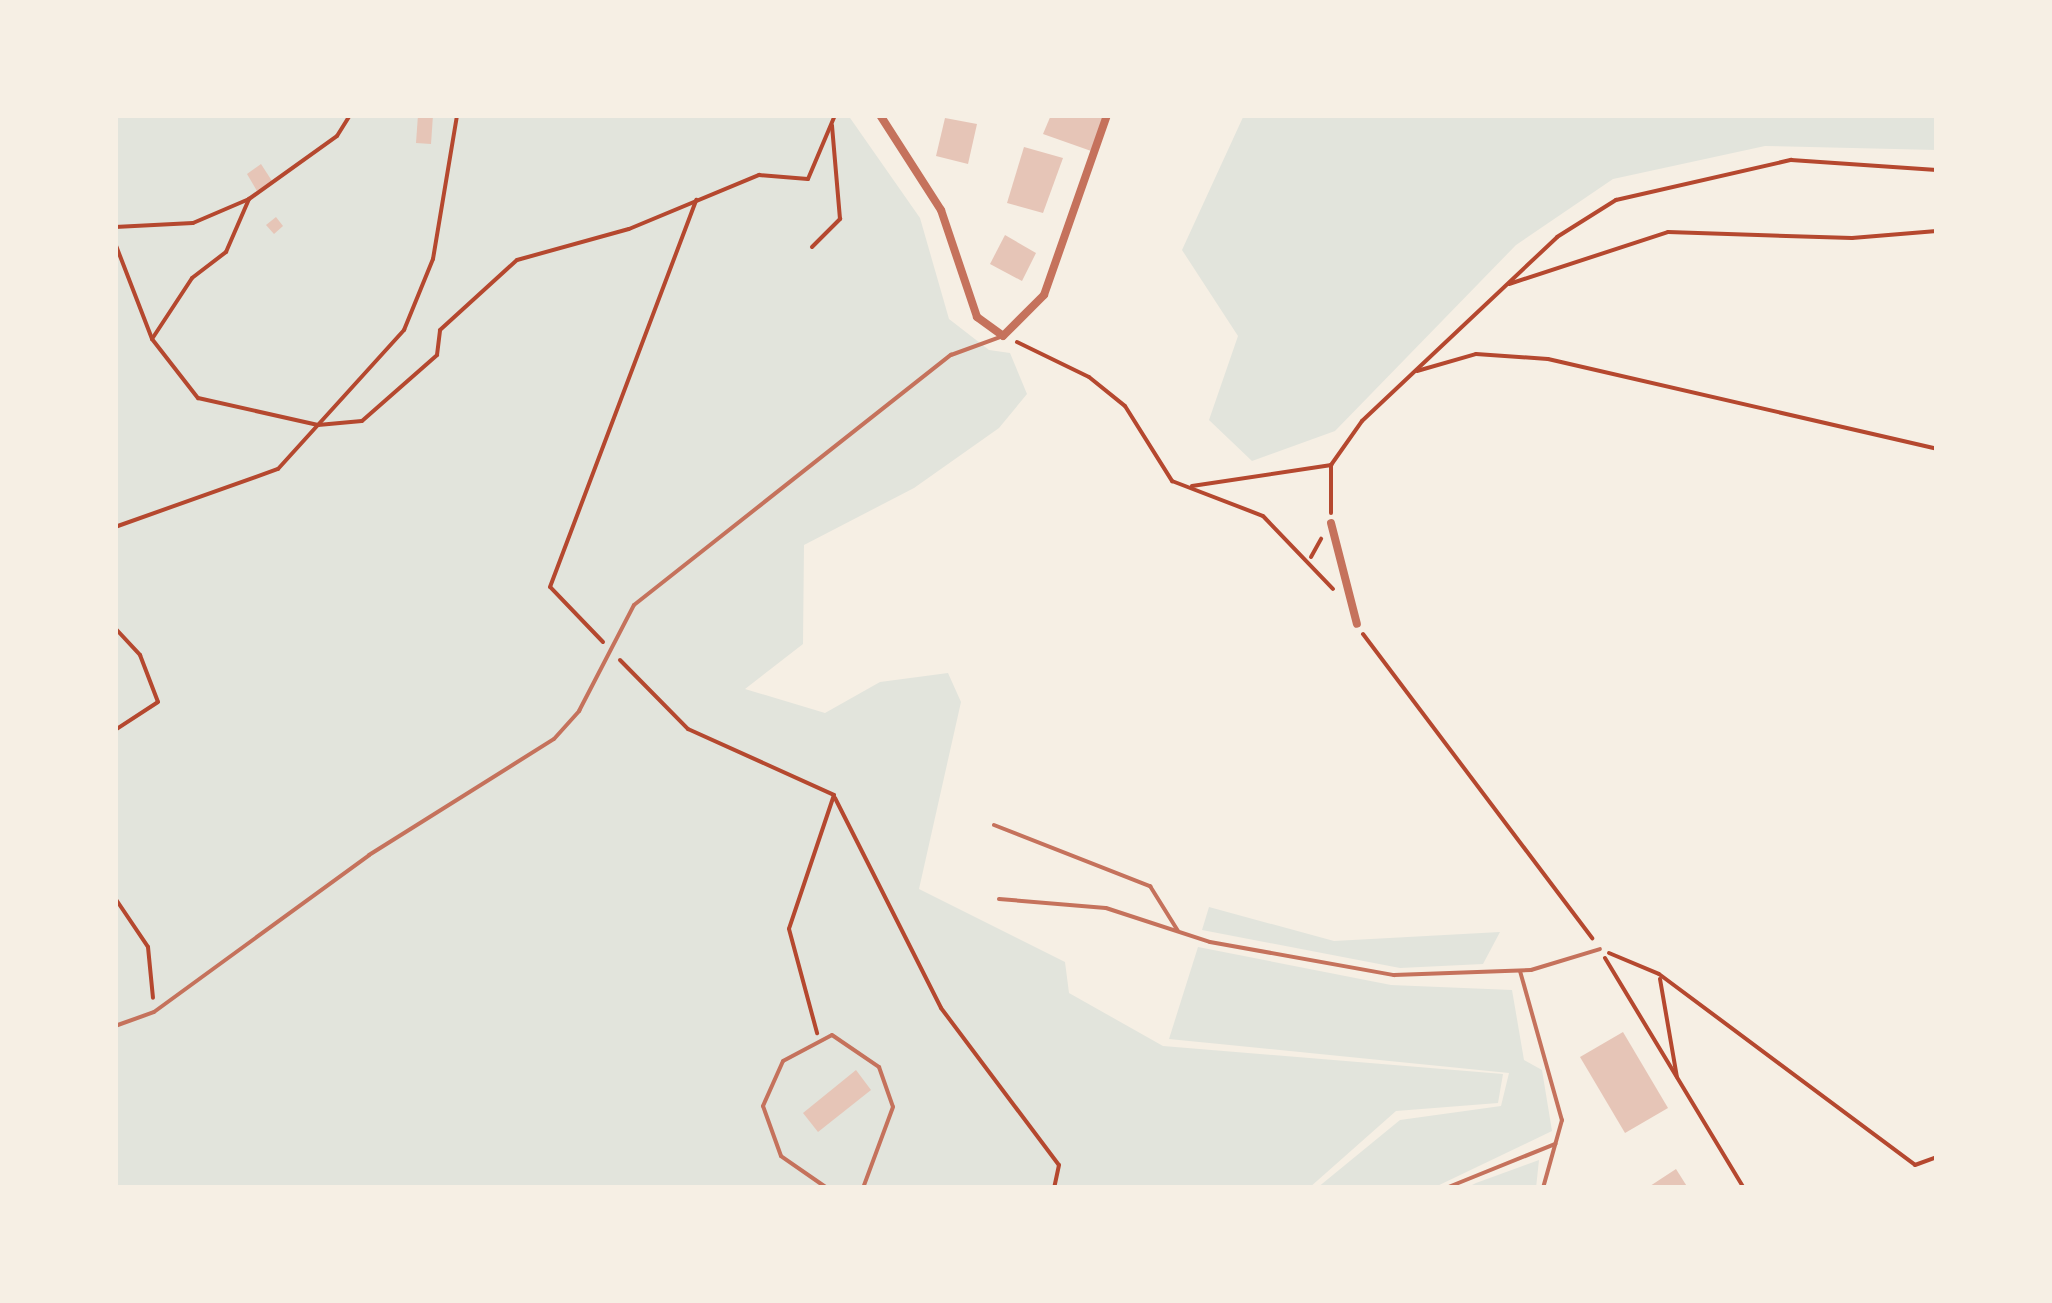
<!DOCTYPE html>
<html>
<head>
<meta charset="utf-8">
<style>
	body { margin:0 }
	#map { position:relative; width:2052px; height:1303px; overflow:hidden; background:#f6efe4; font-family:Ubuntu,sans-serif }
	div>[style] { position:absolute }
	.green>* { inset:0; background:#e2e4dc }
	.building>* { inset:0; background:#e6c5b7 }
	.path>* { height:4px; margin:-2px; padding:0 2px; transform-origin:2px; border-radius:2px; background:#b5482f }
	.service>* { height:4px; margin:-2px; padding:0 2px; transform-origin:2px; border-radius:2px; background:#c5725c }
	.minor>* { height:8px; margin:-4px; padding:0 4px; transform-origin:4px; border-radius:4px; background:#c5725c }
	span { translate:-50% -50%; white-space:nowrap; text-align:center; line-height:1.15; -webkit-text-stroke:9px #f6efe4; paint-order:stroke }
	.frame { position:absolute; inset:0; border:118px solid #f6efe4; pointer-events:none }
</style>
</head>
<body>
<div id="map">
	<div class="green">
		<i style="clip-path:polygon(115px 115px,848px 115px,920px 218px,949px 319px,989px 350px,1010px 353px,1027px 394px,999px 428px,914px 488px,804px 545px,803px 644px,745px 689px,825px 713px,880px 682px,948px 673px,961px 702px,919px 889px,1065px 962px,1069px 993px,1163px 1046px,1503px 1074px,1498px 1103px,1396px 1111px,1309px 1188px,115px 1188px)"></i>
		<i style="clip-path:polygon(1244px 115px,1937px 115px,1937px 150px,1765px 146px,1613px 179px,1516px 245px,1335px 431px,1252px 461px,1209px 420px,1238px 336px,1182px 250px)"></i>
		<i style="clip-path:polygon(1209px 907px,1334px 941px,1500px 932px,1483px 964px,1400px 968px,1202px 930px)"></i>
		<i style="clip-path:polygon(1198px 947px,1391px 985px,1512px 990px,1524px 1060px,1542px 1070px,1552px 1131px,1433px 1188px,1317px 1188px,1400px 1120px,1501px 1106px,1509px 1073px,1169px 1039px)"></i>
		<i style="clip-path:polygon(1539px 1160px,1536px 1188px,1466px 1188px,1476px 1183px)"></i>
	</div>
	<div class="building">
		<i style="clip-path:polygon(418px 115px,433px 115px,431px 144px,416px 143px)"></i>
		<i style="clip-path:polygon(1051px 115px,1106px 118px,1094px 152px,1043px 134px)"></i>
		<i style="clip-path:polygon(945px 118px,977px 124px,968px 164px,936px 156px)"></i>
		<i style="clip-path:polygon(1024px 147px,1063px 158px,1043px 213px,1007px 203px)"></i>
		<i style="clip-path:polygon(261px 164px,272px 181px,257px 191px,247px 174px)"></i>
		<i style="clip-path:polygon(276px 217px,283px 226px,274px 234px,266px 225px)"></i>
		<i style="clip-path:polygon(1005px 235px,1036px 253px,1022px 281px,990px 264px)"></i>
		<i style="clip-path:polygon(1623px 1032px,1668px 1108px,1625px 1133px,1580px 1057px)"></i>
		<i style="clip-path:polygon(856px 1070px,871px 1090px,818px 1132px,803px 1113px)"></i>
		<i style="clip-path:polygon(1676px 1169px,1688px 1188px,1647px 1188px)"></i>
	</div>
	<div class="path">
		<i style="left:115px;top:227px;width:78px;rotate:-2.9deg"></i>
		<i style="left:193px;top:223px;width:61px;rotate:-23.2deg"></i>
		<i style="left:115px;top:243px;width:103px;rotate:68.9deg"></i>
		<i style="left:152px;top:339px;width:75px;rotate:52.1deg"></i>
		<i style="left:198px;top:398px;width:123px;rotate:12.7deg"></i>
		<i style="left:318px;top:425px;width:44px;rotate:-5.2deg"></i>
		<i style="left:362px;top:421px;width:100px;rotate:-41.3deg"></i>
		<i style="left:437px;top:355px;width:25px;rotate:-83deg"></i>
		<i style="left:440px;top:330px;width:104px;rotate:-42.3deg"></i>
		<i style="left:517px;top:260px;width:116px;rotate:-15.5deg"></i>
		<i style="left:629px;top:229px;width:141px;rotate:-22.6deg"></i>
		<i style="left:759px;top:175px;width:49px;rotate:4.7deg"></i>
		<i style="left:808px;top:179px;width:69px;rotate:-67.1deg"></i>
		<i style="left:812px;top:247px;width:40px;rotate:-45deg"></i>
		<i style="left:840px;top:219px;width:94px;rotate:-94.9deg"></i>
		<i style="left:1509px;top:284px;width:167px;rotate:-18.1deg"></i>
		<i style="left:1668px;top:232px;width:184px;rotate:1.9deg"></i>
		<i style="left:1852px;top:238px;width:85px;rotate:-4.7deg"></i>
		<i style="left:152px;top:339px;width:73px;rotate:-56.7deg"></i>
		<i style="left:192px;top:278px;width:43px;rotate:-37.4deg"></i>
		<i style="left:226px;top:252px;width:58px;rotate:-66.5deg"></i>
		<i style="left:249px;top:199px;width:108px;rotate:-35.6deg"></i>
		<i style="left:337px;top:136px;width:25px;rotate:-58deg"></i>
		<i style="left:1017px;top:342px;width:80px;rotate:25.9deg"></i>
		<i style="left:1089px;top:377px;width:46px;rotate:38.9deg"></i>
		<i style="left:1125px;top:406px;width:89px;rotate:57.9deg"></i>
		<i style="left:1172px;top:481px;width:97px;rotate:21deg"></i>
		<i style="left:1263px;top:516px;width:101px;rotate:46.2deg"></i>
		<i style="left:1417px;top:371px;width:61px;rotate:-16.1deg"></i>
		<i style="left:1476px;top:354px;width:72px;rotate:4deg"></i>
		<i style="left:1548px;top:359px;width:399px;rotate:13deg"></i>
		<i style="left:1192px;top:486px;width:141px;rotate:-8.6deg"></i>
		<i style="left:1331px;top:513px;width:48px;rotate:-90deg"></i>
		<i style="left:1331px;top:465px;width:54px;rotate:-54.8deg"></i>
		<i style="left:1362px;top:421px;width:268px;rotate:-43.3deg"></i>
		<i style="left:1557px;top:237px;width:70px;rotate:-32.1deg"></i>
		<i style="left:1616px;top:200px;width:180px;rotate:-12.9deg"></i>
		<i style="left:1791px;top:160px;width:146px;rotate:3.9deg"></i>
		<i style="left:115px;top:527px;width:173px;rotate:-19.6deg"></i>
		<i style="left:278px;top:469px;width:188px;rotate:-47.8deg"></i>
		<i style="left:404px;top:330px;width:77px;rotate:-67.8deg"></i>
		<i style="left:433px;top:259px;width:146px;rotate:-80.5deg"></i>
		<i style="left:1311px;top:557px;width:21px;rotate:-61deg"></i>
		<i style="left:115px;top:628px;width:37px;rotate:47deg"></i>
		<i style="left:140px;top:655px;width:50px;rotate:69deg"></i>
		<i style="left:158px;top:702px;width:51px;rotate:146.9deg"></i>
		<i style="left:1363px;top:634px;width:381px;rotate:53deg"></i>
		<i style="left:603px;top:642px;width:76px;rotate:-133.9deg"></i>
		<i style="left:550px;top:587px;width:414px;rotate:-69.3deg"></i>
		<i style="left:620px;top:660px;width:97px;rotate:45.4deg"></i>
		<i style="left:688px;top:729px;width:160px;rotate:24.3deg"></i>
		<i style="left:834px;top:795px;width:141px;rotate:108.6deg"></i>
		<i style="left:789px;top:929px;width:108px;rotate:74.9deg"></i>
		<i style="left:835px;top:798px;width:235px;rotate:63.2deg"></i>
		<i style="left:941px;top:1008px;width:196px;rotate:53.1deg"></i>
		<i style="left:1059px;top:1165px;width:24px;rotate:102deg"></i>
		<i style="left:115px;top:898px;width:59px;rotate:56deg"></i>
		<i style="left:148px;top:947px;width:51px;rotate:84.4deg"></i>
		<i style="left:1609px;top:953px;width:54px;rotate:22.8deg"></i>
		<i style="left:1659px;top:974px;width:319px;rotate:36.7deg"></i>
		<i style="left:1915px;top:1165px;width:23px;rotate:-20deg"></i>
		<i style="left:1605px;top:958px;width:269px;rotate:58.9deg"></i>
		<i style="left:1660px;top:979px;width:99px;rotate:80.2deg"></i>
	</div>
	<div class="service">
		<i style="left:994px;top:825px;width:168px;rotate:21.4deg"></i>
		<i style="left:1150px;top:886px;width:53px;rotate:58.1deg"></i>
		<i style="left:999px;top:899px;width:107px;rotate:4.8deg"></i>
		<i style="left:1106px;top:908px;width:109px;rotate:18.1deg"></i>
		<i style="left:1210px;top:942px;width:187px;rotate:10.2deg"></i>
		<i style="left:1394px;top:975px;width:137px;rotate:-2.1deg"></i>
		<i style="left:1531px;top:970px;width:72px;rotate:-16.9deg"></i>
		<i style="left:1520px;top:971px;width:155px;rotate:74.3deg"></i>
		<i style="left:1562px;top:1120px;width:71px;rotate:105.6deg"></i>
		<i style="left:115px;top:1026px;width:41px;rotate:-19.7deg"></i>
		<i style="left:154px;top:1012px;width:266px;rotate:-36.1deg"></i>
		<i style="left:369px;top:855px;width:218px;rotate:-32.1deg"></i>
		<i style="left:554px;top:739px;width:38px;rotate:-48deg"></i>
		<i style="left:579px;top:711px;width:119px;rotate:-62.6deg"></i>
		<i style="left:634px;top:605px;width:404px;rotate:-38.3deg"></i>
		<i style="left:951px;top:355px;width:55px;rotate:-20.1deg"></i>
		<i style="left:827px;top:1188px;width:56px;rotate:-145.2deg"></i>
		<i style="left:781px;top:1156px;width:53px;rotate:-109.8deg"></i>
		<i style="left:763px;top:1106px;width:49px;rotate:-66deg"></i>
		<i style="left:783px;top:1061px;width:55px;rotate:-28deg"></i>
		<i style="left:832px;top:1035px;width:57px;rotate:34.2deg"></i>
		<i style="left:879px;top:1067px;width:42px;rotate:70.7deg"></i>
		<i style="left:893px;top:1107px;width:86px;rotate:110.3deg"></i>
		<i style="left:1446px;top:1188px;width:118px;rotate:-22deg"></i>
	</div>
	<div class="minor">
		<i style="left:880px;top:115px;width:113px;rotate:57.3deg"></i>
		<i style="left:941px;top:210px;width:113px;rotate:71.4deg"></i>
		<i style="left:977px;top:317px;width:32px;rotate:36deg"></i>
		<i style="left:1003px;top:336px;width:58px;rotate:-45deg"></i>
		<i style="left:1044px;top:295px;width:191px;rotate:-70.7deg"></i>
		<i style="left:1331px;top:523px;width:104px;rotate:75.6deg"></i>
	</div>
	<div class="frame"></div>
</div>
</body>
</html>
